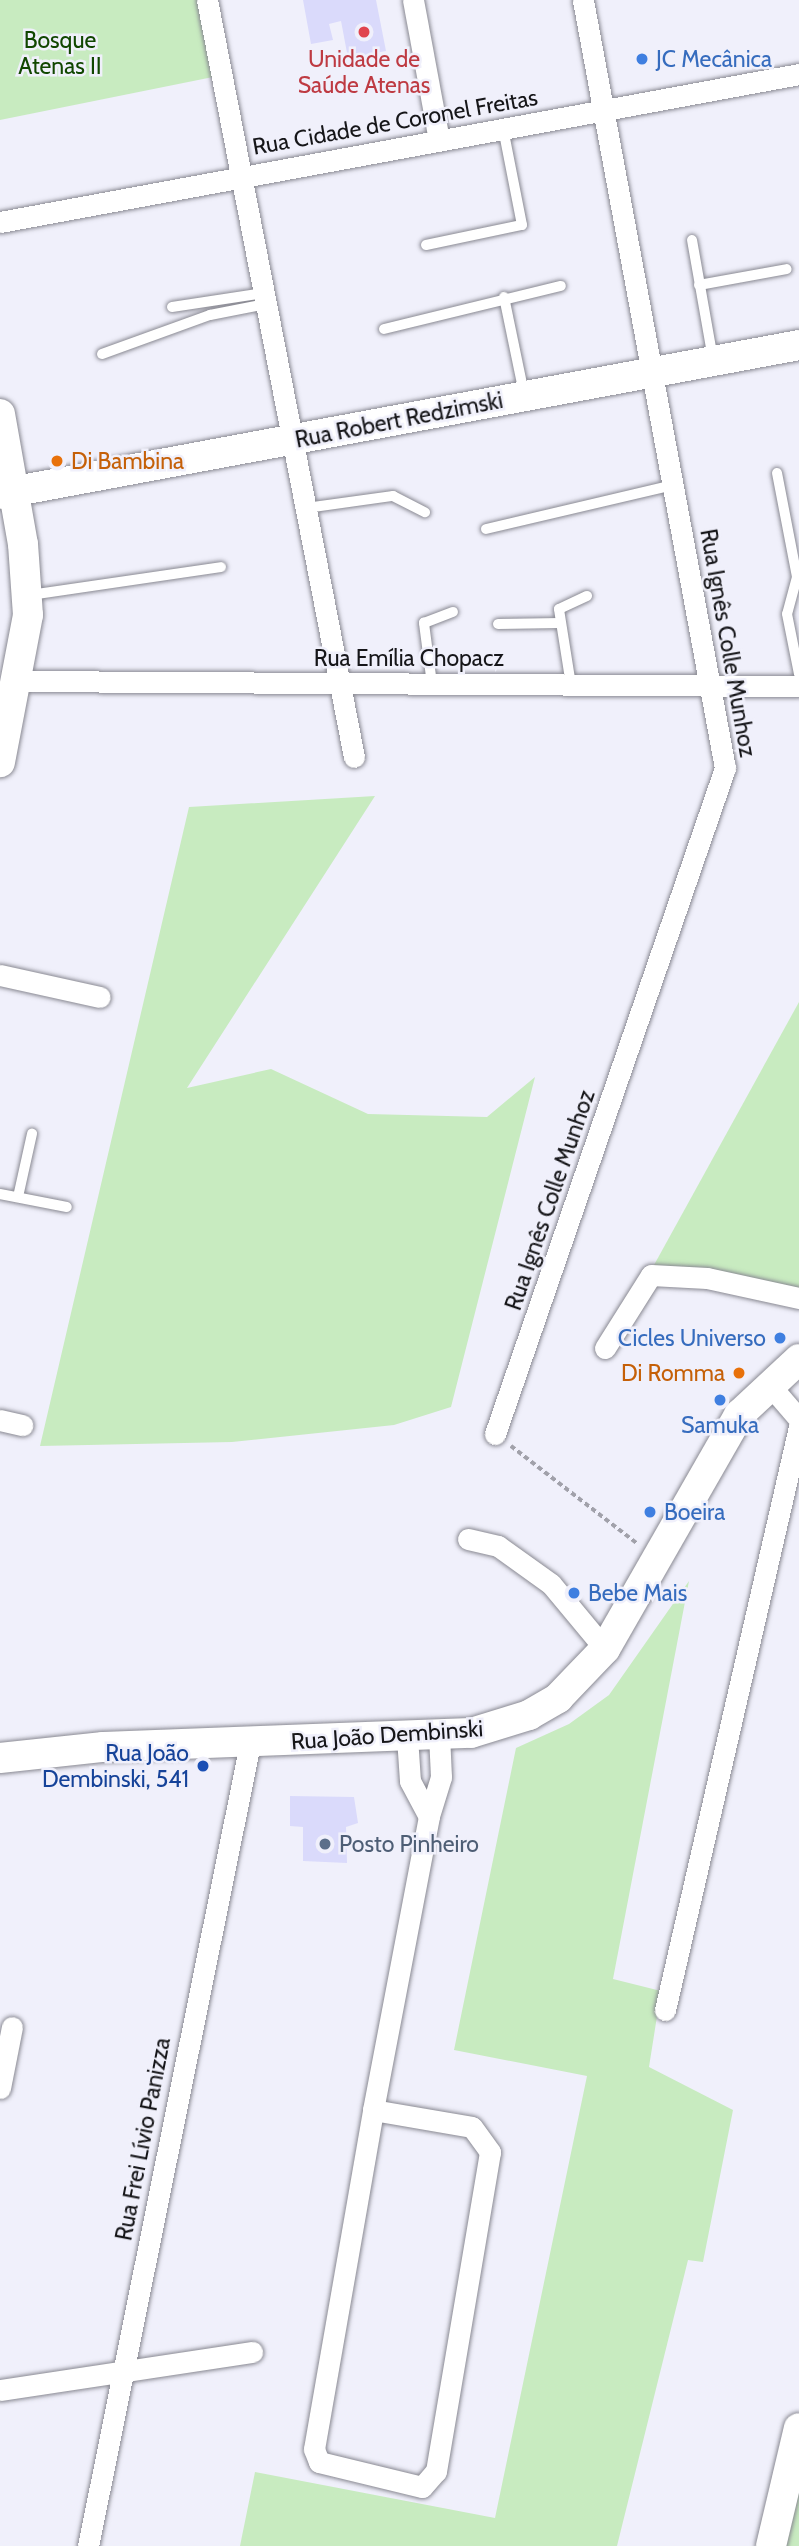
<!DOCTYPE html>
<html>
<head>
<meta charset="utf-8">
<style>
	body { margin:0 }
	#map { position:relative; width:799px; height:2546px; overflow:hidden; background:#f0f0fb; font-family:Cabin,sans-serif }
	div>[style] { position:absolute }
	.green>* { inset:0; background:#c8ebc0 }
	.building>* { inset:0; background:#dadafb }
	.path>* { height:3.5px; margin-top:-1.75px; transform-origin:0; background:repeating-linear-gradient(90deg,#a1a1aa 0 5px,transparent 0 8.5px) }
	.roads { filter:drop-shadow(0 0 2px #898992) drop-shadow(0 0 2px #898992) }
	.lane>* { height:10px; margin:-5px; padding:0 5px; transform-origin:5px; border-radius:5px; background:#fff }
	.street>* { height:21px; margin:-10.5px; padding:0 10.5px; transform-origin:10.5px; border-radius:10.5px; background:#fff }
	.secondary>* { height:30px; margin:-15px; padding:0 15px; transform-origin:15px; border-radius:15px; background:#fff }
	.dots>* { width:19px; height:19px; translate:-50% -50%; box-sizing:border-box; border:4px solid #f0f0fb; border-radius:50% }
	span { translate:-50% -50%; white-space:nowrap; text-align:center; line-height:1.15; -webkit-text-stroke:5px #f0f0fb; paint-order:stroke }
	.park-label { font-size:23px; color:#114700 }
	.health-label { font-size:23px; color:#be3a42 }
	.shop-label { font-size:23px; color:#366cbe }
	.left { translate:0 -50%; text-align:left }
	.right { translate:-100% -50%; text-align:right }
	.street-label { font-size:23px; color:#161619 }
	.food-label { font-size:23px; color:#c56008 }
	.transit-label { font-size:23px; color:#164399 }
	.service-label { font-size:23px; color:#4e5e75 }
</style>
</head>
<body>
<div id="map">
	<div class="green">
		<i style="clip-path:polygon(0 0,199px 0,213px 77px,0 120px)"></i>
		<i style="clip-path:polygon(375px 796px,187px 1088px,271px 1069px,368px 1114px,487px 1117px,535px 1077px,451px 1407px,394px 1425px,232px 1442px,40px 1446px,189px 807px)"></i>
		<i style="clip-path:polygon(799px 1002px,799px 1295px,654px 1265px)"></i>
		<i style="clip-path:polygon(689px 1581px,613px 1979px,661px 1991px,649px 2067px,733px 2110px,703px 2262px,688px 2260px,617px 2546px,240px 2546px,255px 2472px,495px 2518px,587px 2076px,454px 2050px,516px 1748px,569px 1724px,609px 1695px)"></i>
		<i style="clip-path:polygon(799px 2479px,799px 2546px,783px 2546px)"></i>
	</div>
	<div class="building">
		<i style="clip-path:polygon(303px 0,376px 0,386px 51px,348px 58px,341px 21px,329px 24px,333px 40px,311px 44px)"></i>
		<i style="clip-path:polygon(290px 1796px,354px 1797px,358px 1823px,346px 1827px,347px 1863px,303px 1861px,303px 1827px,290px 1826px)"></i>
	</div>
	<div class="path">
		<i style="left:511px;top:1446px;width:160px;rotate:37.7deg"></i>
	</div>
	<div class="roads">
		<div class="lane">
			<i style="left:692px;top:240px;width:121px;rotate:80deg"></i>
			<i style="left:426px;top:245px;width:98px;rotate:-11.8deg"></i>
			<i style="left:522px;top:225px;width:99px;rotate:-101.1deg"></i>
			<i style="left:699px;top:285px;width:89px;rotate:-10.3deg"></i>
			<i style="left:504px;top:297px;width:99px;rotate:78.3deg"></i>
			<i style="left:172px;top:307px;width:93px;rotate:-8.7deg"></i>
			<i style="left:384px;top:329px;width:182px;rotate:-13.7deg"></i>
			<i style="left:102px;top:354px;width:115px;rotate:-19.9deg"></i>
			<i style="left:210px;top:315px;width:57px;rotate:-11.1deg"></i>
			<i style="left:777px;top:473px;width:106px;rotate:79.1deg"></i>
			<i style="left:797px;top:577px;width:38px;rotate:105deg"></i>
			<i style="left:787px;top:614px;width:61px;rotate:78.7deg"></i>
			<i style="left:306px;top:508px;width:88px;rotate:-7.9deg"></i>
			<i style="left:393px;top:496px;width:36px;rotate:27deg"></i>
			<i style="left:486px;top:529px;width:193px;rotate:-13.2deg"></i>
			<i style="left:30px;top:595px;width:193px;rotate:-8.3deg"></i>
			<i style="left:498px;top:624px;width:62px;rotate:-0.9deg"></i>
			<i style="left:432px;top:684px;width:62px;rotate:-97.5deg"></i>
			<i style="left:424px;top:623px;width:31px;rotate:-21deg"></i>
			<i style="left:571px;top:685px;width:77px;rotate:-99deg"></i>
			<i style="left:559px;top:609px;width:31px;rotate:-25deg"></i>
			<i style="left:0;top:1194px;width:68px;rotate:11deg"></i>
			<i style="left:18px;top:1197px;width:65px;rotate:-77.5deg"></i>
		</div>
		<div class="street">
			<i style="left:207px;top:0;width:771px;rotate:79.01deg"></i>
			<i style="left:413px;top:0;width:142px;rotate:79.5deg"></i>
			<i style="left:0;top:222px;width:813px;rotate:-10.49deg"></i>
			<i style="left:19px;top:681px;width:780px;rotate:0.37deg"></i>
			<i style="left:0;top:975px;width:102px;rotate:12.4deg"></i>
			<i style="left:605px;top:1348px;width:86px;rotate:-57.8deg"></i>
			<i style="left:651px;top:1275px;width:56px;rotate:3.1deg"></i>
			<i style="left:707px;top:1278px;width:94px;rotate:12.3deg"></i>
			<i style="left:768px;top:1383px;width:48px;rotate:49.3deg"></i>
			<i style="left:0;top:1420px;width:23px;rotate:13deg"></i>
			<i style="left:495px;top:1434px;width:705px;rotate:-70.95deg"></i>
			<i style="left:725px;top:768px;width:781px;rotate:-100.48deg"></i>
			<i style="left:468px;top:1539px;width:31px;rotate:13deg"></i>
			<i style="left:498px;top:1546px;width:65px;rotate:35.6deg"></i>
			<i style="left:551px;top:1584px;width:85px;rotate:50.3deg"></i>
			<i style="left:407px;top:1737px;width:44px;rotate:86.1deg"></i>
			<i style="left:410px;top:1781px;width:40px;rotate:62deg"></i>
			<i style="left:665px;top:2010px;width:598px;rotate:-77.06deg"></i>
			<i style="left:0;top:2088px;width:62px;rotate:-78.9deg"></i>
			<i style="left:373px;top:2110px;width:100px;rotate:9.7deg"></i>
			<i style="left:472px;top:2127px;width:31px;rotate:54deg"></i>
			<i style="left:490px;top:2152px;width:324px;rotate:99.6deg"></i>
			<i style="left:436px;top:2471px;width:21px;rotate:131deg"></i>
			<i style="left:422px;top:2487px;width:106px;rotate:-166.4deg"></i>
			<i style="left:319px;top:2462px;width:14px;rotate:-111deg"></i>
			<i style="left:314px;top:2449px;width:344px;rotate:-80.1deg"></i>
			<i style="left:373px;top:2110px;width:299px;rotate:-79.2deg"></i>
			<i style="left:429px;top:1816px;width:41px;rotate:-72.9deg"></i>
			<i style="left:441px;top:1777px;width:42px;rotate:-92.7deg"></i>
			<i style="left:0;top:2390px;width:255px;rotate:-8.6deg"></i>
			<i style="left:88px;top:2546px;width:819px;rotate:-78.59deg"></i>
		</div>
		<div class="secondary">
			<i style="left:0;top:414px;width:132px;rotate:80deg"></i>
			<i style="left:23px;top:544px;width:71px;rotate:86deg"></i>
			<i style="left:28px;top:615px;width:150px;rotate:100.8deg"></i>
			<i style="left:0;top:494px;width:813px;rotate:-10.56deg"></i>
			<i style="left:0;top:1758px;width:104px;rotate:-6.1deg"></i>
			<i style="left:103px;top:1747px;width:368px;rotate:-2.2deg"></i>
			<i style="left:471px;top:1733px;width:61px;rotate:-17.2deg"></i>
			<i style="left:529px;top:1715px;width:34px;rotate:-30deg"></i>
			<i style="left:558px;top:1698px;width:68px;rotate:-46.2deg"></i>
			<i style="left:605px;top:1649px;width:270px;rotate:-60.2deg"></i>
			<i style="left:739px;top:1415px;width:82px;rotate:-43deg"></i>
			<i style="left:771px;top:2546px;width:121px;rotate:-76.7deg"></i>
		</div>
	</div>
	<div class="dots">
		<i style="left:364px;top:32px;background:#e0444e"></i>
		<i style="left:642px;top:59px;background:#3f7fe0"></i>
		<i style="left:57px;top:461px;background:#e8710a"></i>
		<i style="left:780px;top:1338px;background:#3f7fe0"></i>
		<i style="left:739px;top:1373px;background:#e8710a"></i>
		<i style="left:720px;top:1400px;background:#3f7fe0"></i>
		<i style="left:650px;top:1512px;background:#3f7fe0"></i>
		<i style="left:574px;top:1593px;background:#3f7fe0"></i>
		<i style="left:203px;top:1766px;background:#1a4fb4"></i>
		<i style="left:325px;top:1844px;background:#5c6f8a"></i>
	</div>
	<div class="park-label">
		<span style="left:60px;top:53px">Bosque<br>Atenas II</span>
	</div>
	<div class="health-label">
		<span style="left:364px;top:72px">Unidade de<br>Saúde Atenas</span>
	</div>
	<div class="shop-label">
		<span class="left" style="left:656px;top:59px">JC Mecânica</span>
		<span class="right" style="left:766px;top:1338px">Cicles Universo</span>
		<span style="left:720px;top:1425px">Samuka</span>
		<span class="left" style="left:664px;top:1512px">Boeira</span>
		<span class="left" style="left:588px;top:1593px">Bebe Mais</span>
	</div>
	<div class="street-label">
		<span style="left:395px;top:122px;rotate:-10deg">Rua Cidade de Coronel Freitas</span>
		<span style="left:399px;top:420px;rotate:-11deg">Rua Robert Redzimski</span>
		<span style="left:728px;top:643px;rotate:80deg">Rua Ignês Colle Munhoz</span>
		<span style="left:409px;top:658px">Rua Emília Chopacz</span>
		<span style="left:550px;top:1200px;rotate:-71deg">Rua Ignês Colle Munhoz</span>
		<span style="left:387px;top:1735px;rotate:-4deg">Rua João Dembinski</span>
		<span style="left:143px;top:2139px;rotate:-79deg">Rua Frei Lívio Panizza</span>
	</div>
	<div class="food-label">
		<span class="left" style="left:71px;top:461px">Di Bambina</span>
		<span class="right" style="left:725px;top:1373px">Di Romma</span>
	</div>
	<div class="transit-label">
		<span class="right" style="left:189px;top:1766px">Rua João<br>Dembinski, 541</span>
	</div>
	<div class="service-label">
		<span class="left" style="left:339px;top:1844px">Posto Pinheiro</span>
	</div>
</div>
</body>
</html>
